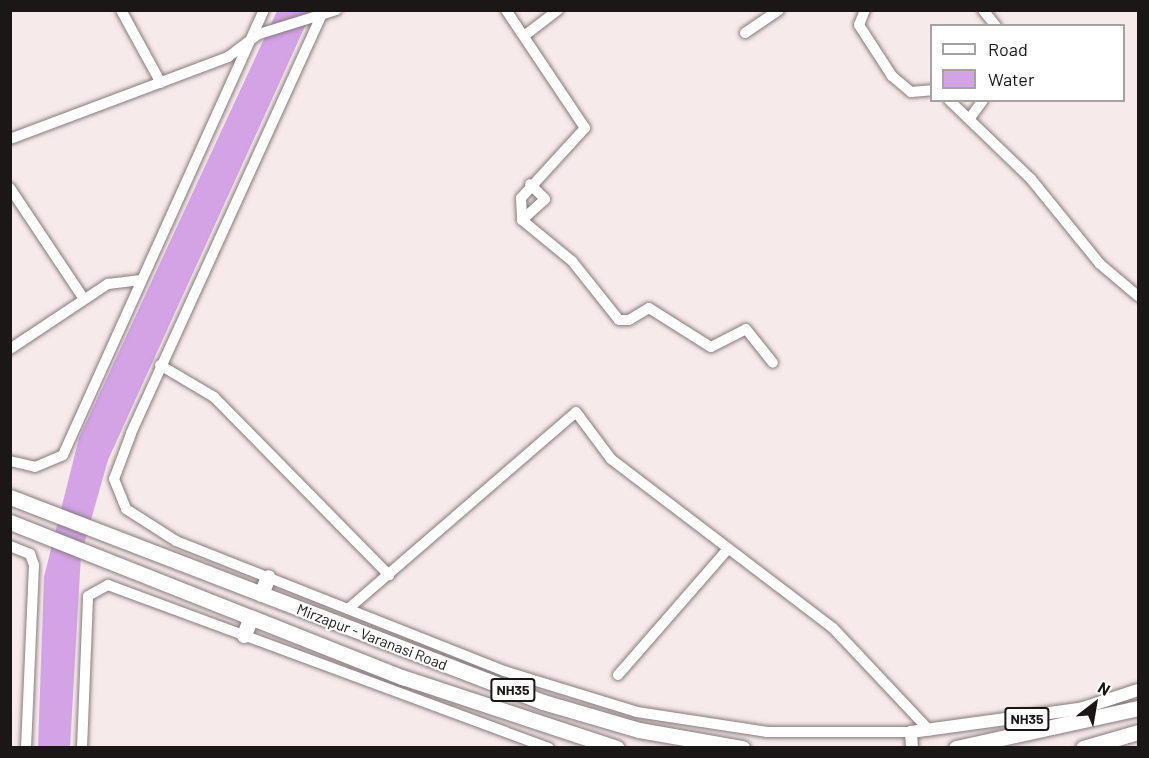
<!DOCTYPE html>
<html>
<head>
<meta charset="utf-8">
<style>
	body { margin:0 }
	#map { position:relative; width:1149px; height:758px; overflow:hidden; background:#f7eaeb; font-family:Barlow,sans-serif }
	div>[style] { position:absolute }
	.water>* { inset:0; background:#d3a3e6 }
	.roads { filter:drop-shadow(0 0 2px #857a7b) drop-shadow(0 0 2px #857a7b) }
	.minor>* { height:10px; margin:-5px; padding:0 5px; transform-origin:5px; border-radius:5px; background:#fff }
	.major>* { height:12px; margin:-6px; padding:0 6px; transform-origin:6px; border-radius:6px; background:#fff }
	.highway>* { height:15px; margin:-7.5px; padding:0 7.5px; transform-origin:7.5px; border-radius:7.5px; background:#fff }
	span { translate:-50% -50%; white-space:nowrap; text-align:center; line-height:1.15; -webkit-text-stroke:4.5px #fff; paint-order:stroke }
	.shield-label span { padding:2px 4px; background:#fff; border:2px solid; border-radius:4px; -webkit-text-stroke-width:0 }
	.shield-label { font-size:14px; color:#1b1717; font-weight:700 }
	.street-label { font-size:15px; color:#1b1717 }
	.frame { position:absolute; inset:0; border:12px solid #1b1717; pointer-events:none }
	.legend { position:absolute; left:930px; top:24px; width:195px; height:78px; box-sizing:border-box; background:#fff; border:2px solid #a4a2a2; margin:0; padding:8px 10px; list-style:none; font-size:18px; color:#1b1717 }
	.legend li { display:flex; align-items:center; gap:12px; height:30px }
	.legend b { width:30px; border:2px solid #a4a2a2 }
	.north { position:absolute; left:1065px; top:674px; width:60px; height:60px; -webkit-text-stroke:4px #fff; paint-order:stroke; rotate:31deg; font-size:16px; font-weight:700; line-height:24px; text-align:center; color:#1b1717 }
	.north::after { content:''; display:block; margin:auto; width:21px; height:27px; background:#1b1717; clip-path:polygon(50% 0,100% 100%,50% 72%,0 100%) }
</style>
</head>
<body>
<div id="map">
	<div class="water">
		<i style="clip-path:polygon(277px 11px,312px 11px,108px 460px,81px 555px,70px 747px,38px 748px,44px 577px,79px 438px)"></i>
	</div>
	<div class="roads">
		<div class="minor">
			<i style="left:121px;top:10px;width:83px;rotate:61.3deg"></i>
			<i style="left:506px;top:10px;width:142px;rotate:56.2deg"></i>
			<i style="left:585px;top:128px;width:95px;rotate:132.4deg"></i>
			<i style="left:521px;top:198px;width:22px;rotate:87deg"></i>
			<i style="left:522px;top:220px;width:65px;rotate:39.4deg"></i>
			<i style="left:572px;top:261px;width:75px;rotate:51.5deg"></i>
			<i style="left:619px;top:320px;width:10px"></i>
			<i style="left:629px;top:320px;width:23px;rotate:-31deg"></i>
			<i style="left:649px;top:308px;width:73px;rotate:32.2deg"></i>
			<i style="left:711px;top:347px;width:39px;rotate:-27deg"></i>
			<i style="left:746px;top:329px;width:43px;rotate:51.5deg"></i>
			<i style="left:865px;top:10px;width:16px;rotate:112deg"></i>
			<i style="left:859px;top:25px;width:61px;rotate:57.1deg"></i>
			<i style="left:892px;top:76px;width:25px;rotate:40deg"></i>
			<i style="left:911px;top:92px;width:21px;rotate:-5deg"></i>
			<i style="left:983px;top:10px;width:21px;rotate:51deg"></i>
			<i style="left:322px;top:14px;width:461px;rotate:114.5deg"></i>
			<i style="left:131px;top:434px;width:48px;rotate:110.7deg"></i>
			<i style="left:114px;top:479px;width:32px;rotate:68deg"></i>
			<i style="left:126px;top:509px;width:59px;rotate:32.6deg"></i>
			<i style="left:176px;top:541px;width:353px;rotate:21.6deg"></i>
			<i style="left:504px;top:671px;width:139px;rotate:17.1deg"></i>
			<i style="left:637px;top:712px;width:132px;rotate:8.7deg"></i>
			<i style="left:767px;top:732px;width:144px"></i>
			<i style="left:745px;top:33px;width:41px;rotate:-34.1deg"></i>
			<i style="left:524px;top:36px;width:43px;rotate:-37.4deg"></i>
			<i style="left:949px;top:100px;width:114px;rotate:43.9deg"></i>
			<i style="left:1031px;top:179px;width:109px;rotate:50.9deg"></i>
			<i style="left:1100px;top:264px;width:50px;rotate:40.1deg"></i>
			<i style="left:970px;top:118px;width:22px;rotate:-54deg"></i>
			<i style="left:10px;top:139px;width:233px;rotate:-20.6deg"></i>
			<i style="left:228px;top:57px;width:39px;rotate:-37deg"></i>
			<i style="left:259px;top:34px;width:81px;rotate:-17.3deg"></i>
			<i style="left:10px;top:188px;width:133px;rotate:56.3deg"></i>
			<i style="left:522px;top:220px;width:31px;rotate:-42deg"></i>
			<i style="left:545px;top:199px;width:21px;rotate:-135deg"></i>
			<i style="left:10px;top:349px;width:118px;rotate:-33.6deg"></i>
			<i style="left:108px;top:284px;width:31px;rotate:-7deg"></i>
			<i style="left:160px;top:365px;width:63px;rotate:30.7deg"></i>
			<i style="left:214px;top:397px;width:250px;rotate:45.5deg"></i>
			<i style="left:10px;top:461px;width:26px;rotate:13deg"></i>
			<i style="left:35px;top:467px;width:30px;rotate:-23deg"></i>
			<i style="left:63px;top:455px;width:488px;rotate:-65.7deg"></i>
			<i style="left:10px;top:546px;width:22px;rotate:22deg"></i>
			<i style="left:30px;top:554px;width:12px;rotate:70deg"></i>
			<i style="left:34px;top:565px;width:183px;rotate:92.5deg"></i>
			<i style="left:348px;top:609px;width:301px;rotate:-40.8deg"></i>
			<i style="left:576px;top:412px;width:59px;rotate:53.3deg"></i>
			<i style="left:611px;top:459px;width:279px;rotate:37.3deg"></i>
			<i style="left:833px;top:628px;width:141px;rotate:46.7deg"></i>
			<i style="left:618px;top:675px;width:167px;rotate:-48.9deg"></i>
			<i style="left:82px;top:748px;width:152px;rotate:-87.7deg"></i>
			<i style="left:88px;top:596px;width:23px;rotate:-29deg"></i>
			<i style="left:108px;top:585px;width:470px;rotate:20.3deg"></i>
		</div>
		<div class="major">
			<i style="left:912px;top:748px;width:16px;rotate:-94deg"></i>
			<i style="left:911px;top:732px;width:171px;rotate:-7.8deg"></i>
			<i style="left:1080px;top:709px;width:61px;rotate:-18.1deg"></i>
		</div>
		<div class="highway">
			<i style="left:10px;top:497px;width:571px;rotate:21.04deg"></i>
			<i style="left:543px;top:702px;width:100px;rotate:16.3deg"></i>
			<i style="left:639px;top:730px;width:105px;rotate:9.9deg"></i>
			<i style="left:10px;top:522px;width:422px;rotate:21.6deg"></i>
			<i style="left:402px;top:677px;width:226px;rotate:18.3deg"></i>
			<i style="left:261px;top:594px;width:18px;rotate:-68deg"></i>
			<i style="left:244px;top:635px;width:19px;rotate:-69deg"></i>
			<i style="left:956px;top:748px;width:186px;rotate:-12.4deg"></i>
			<i style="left:1083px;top:748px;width:57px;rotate:-16.2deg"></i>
		</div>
	</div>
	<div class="shield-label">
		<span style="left:513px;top:690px">NH35</span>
		<span style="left:1027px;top:719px">NH35</span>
	</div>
	<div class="street-label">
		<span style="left:372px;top:637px;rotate:21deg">Mirzapur - Varanasi Road</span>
	</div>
	<div class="frame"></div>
	<ul class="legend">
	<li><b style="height:8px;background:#fff"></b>Road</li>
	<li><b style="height:16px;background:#d3a3e6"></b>Water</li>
	</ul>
	<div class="north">N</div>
</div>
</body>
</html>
